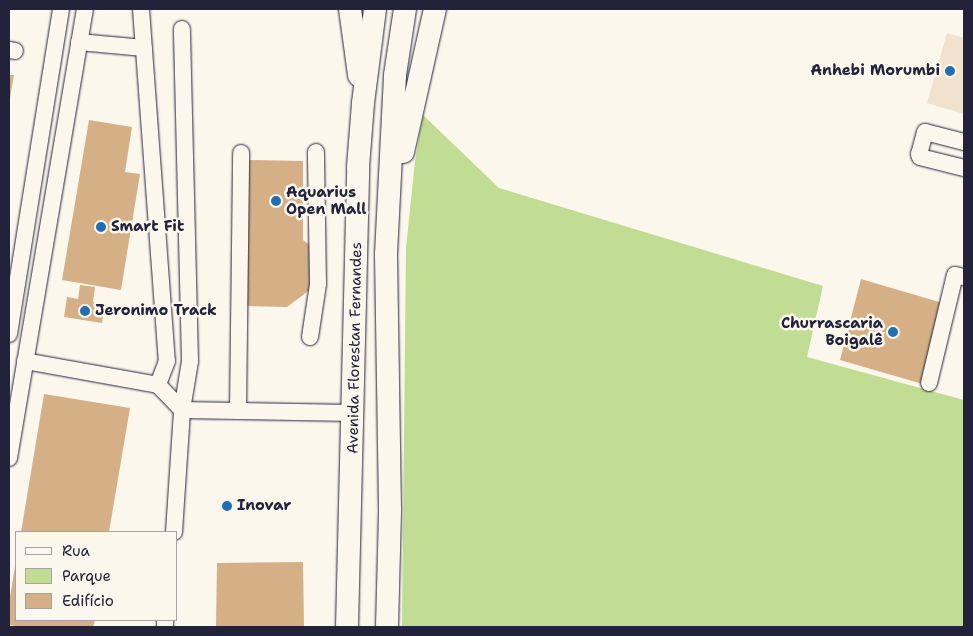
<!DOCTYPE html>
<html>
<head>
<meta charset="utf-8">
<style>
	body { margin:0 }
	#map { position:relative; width:973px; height:636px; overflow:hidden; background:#fbf7ec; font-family:"Shantell Sans",sans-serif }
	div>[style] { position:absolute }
	.built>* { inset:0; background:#f0e2cd }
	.green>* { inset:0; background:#c1dc93 }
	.building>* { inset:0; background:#d5b086 }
	.roads { filter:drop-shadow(0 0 1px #22223b) drop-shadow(0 0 1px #22223b) }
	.minor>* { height:16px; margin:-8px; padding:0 8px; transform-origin:8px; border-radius:8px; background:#fbf7ec }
	.highway>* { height:22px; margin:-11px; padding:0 11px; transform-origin:11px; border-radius:11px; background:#fbf7ec }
	.dots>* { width:14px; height:14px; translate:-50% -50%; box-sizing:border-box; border:2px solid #fbf7ec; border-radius:50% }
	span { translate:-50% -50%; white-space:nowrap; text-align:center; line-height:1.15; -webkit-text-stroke:5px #fbf7ec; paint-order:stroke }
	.poi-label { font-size:15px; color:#22223b; font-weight:700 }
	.right { translate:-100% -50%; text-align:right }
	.left { translate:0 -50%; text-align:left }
	.street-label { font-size:15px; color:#22223b }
	.frame { position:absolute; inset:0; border:10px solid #22223b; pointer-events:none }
	.legend { position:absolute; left:15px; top:531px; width:162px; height:90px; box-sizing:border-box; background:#fbf7ec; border:1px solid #a4a2a5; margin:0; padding:6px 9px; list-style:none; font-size:15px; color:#22223b }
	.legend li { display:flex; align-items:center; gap:10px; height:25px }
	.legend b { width:25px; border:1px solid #a4a2a5 }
</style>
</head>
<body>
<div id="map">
	<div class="built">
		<i style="clip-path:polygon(947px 33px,964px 38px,964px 114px,927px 103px)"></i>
	</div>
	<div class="green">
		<i style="clip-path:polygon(423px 115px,499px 188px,823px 286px,807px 357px,964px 400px,964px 627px,402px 627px,406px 248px,415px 161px)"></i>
	</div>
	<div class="building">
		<i style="clip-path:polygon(9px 75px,14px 75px,10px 98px,9px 98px)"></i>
		<i style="clip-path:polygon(89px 120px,132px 127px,125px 172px,140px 174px,121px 290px,62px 280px)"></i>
		<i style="clip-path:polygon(249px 160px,303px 161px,303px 240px,315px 249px,315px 286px,287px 307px,246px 306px)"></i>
		<i style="clip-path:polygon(861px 279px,946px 304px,926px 385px,840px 360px)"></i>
		<i style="clip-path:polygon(80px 285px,95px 287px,93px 302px,105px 304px,102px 323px,64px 317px,67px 297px,78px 299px)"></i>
		<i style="clip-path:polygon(44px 394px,130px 408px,109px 532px,21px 532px)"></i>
		<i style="clip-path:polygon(303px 562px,304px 627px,216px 627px,217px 563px)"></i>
		<i style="clip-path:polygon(15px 566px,16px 620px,95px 620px,93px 627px,23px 627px,9px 625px,9px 604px)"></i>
	</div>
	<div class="roads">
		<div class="minor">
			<i style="left:141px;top:9px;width:353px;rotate:85.8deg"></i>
			<i style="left:167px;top:361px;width:26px;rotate:111deg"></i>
			<i style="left:79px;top:42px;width:65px;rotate:5.3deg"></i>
			<i style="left:9px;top:50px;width:6px;rotate:9deg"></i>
			<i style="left:964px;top:142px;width:40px;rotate:-165.6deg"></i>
			<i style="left:925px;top:132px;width:23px;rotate:105deg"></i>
			<i style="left:919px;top:154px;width:3px;rotate:72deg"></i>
			<i style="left:920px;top:157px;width:45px;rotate:14deg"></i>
			<i style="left:9px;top:334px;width:329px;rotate:-80.9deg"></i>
			<i style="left:310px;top:337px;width:54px;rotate:-81.4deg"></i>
			<i style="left:318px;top:284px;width:132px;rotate:-90.9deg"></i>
			<i style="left:25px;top:361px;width:135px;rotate:10.2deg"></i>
			<i style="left:158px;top:385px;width:35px;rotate:46deg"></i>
			<i style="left:182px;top:410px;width:171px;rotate:1deg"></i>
			<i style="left:929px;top:383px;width:111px;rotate:-76.5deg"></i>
			<i style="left:955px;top:275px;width:9px;rotate:13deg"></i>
			<i style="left:238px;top:411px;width:258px;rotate:-89.3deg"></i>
			<i style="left:9px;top:458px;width:455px;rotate:-80.4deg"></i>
			<i style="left:174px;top:532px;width:122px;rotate:-86.2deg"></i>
			<i style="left:182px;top:410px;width:50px;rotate:-80.7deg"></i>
			<i style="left:190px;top:361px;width:332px;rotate:-91.4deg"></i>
			<i style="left:165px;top:627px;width:7px;rotate:-90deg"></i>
		</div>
		<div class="highway">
			<i style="left:350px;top:9px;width:67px;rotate:82.2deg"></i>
			<i style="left:403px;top:152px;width:147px;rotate:-77.4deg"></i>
			<i style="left:347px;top:627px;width:460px;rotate:-88.6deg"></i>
			<i style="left:358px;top:167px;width:64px;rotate:-85.5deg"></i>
			<i style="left:363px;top:103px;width:95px;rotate:-82.7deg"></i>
			<i style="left:387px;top:627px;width:118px;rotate:-88.5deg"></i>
			<i style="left:390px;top:509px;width:255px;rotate:-90.9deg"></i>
			<i style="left:386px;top:254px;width:179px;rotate:-87.1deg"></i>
			<i style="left:395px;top:75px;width:67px;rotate:-81.4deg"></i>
		</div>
	</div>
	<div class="dots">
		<i style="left:950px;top:71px;background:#1f6fb2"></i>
		<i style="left:276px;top:201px;background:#1f6fb2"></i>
		<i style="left:101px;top:227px;background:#1f6fb2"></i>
		<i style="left:85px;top:311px;background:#1f6fb2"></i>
		<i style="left:893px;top:332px;background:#1f6fb2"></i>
		<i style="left:227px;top:506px;background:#1f6fb2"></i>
	</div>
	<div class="poi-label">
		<span class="right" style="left:940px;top:71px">Anhebi Morumbi</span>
		<span class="left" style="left:286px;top:201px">Aquarius<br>Open Mall</span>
		<span class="left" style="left:111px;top:227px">Smart Fit</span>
		<span class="left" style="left:95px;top:311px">Jeronimo Track</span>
		<span class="right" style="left:883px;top:332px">Churrascaria<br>Boigalê</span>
		<span class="left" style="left:237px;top:506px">Inovar</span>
	</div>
	<div class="street-label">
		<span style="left:355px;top:348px;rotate:-89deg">Avenida Florestan Fernandes</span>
	</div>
	<div class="frame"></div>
	<ul class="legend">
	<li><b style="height:6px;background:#fbf7ec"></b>Rua</li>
	<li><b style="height:14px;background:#c1dc93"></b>Parque</li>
	<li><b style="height:14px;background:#d5b086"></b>Edifício</li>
	</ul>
</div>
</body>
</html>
